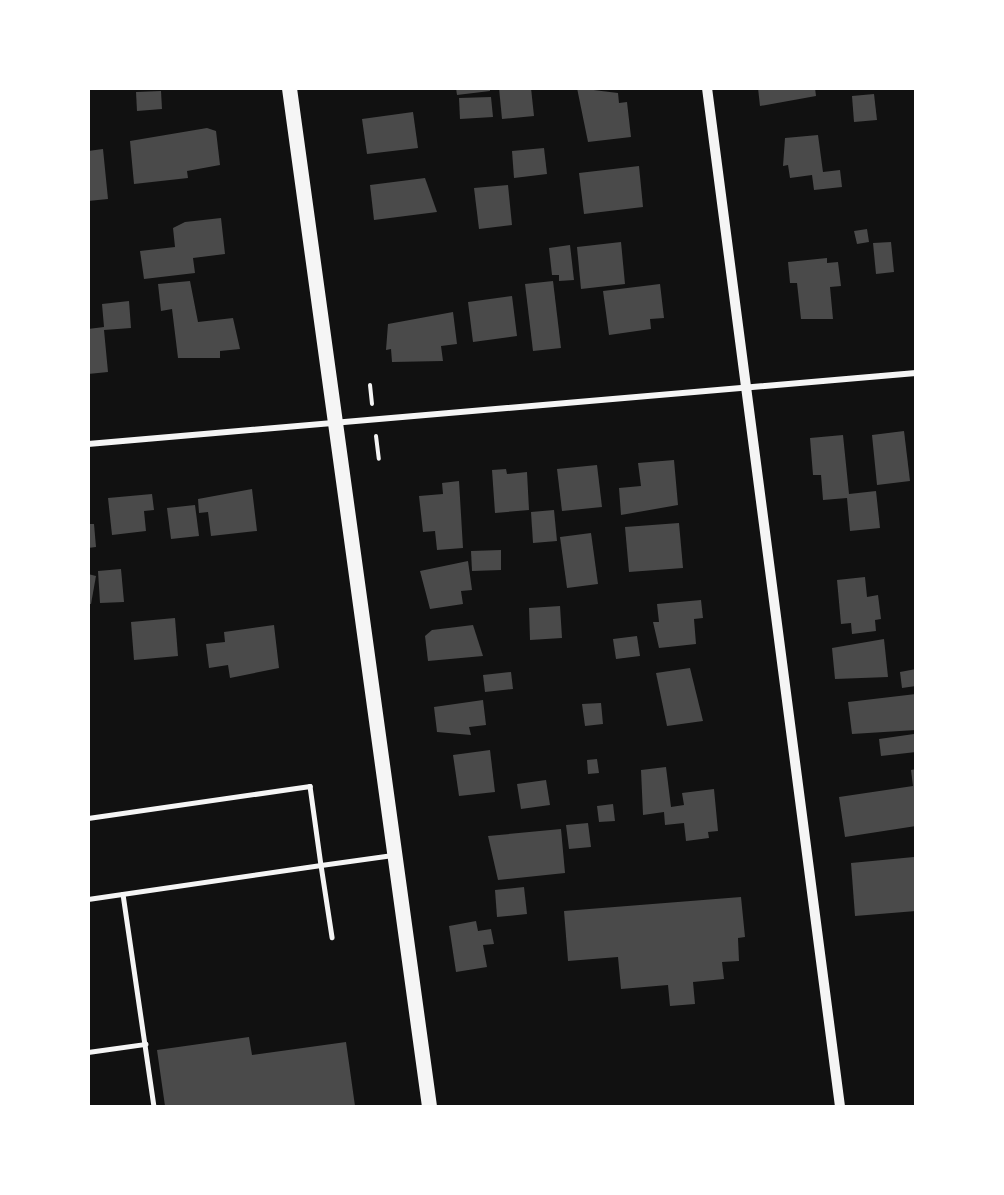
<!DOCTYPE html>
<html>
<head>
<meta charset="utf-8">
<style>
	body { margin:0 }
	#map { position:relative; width:1004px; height:1195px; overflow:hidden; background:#111; font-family:Commissioner,sans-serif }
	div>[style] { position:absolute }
	.building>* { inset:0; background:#4a4a4a }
	.path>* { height:4px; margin:-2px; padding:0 2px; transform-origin:2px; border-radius:2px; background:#f5f5f5 }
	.service>* { height:4.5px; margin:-2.25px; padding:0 2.25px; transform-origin:2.25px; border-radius:2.25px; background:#f5f5f5 }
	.minor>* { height:6px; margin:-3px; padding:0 3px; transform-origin:3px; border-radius:3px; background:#f5f5f5 }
	.tertiary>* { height:10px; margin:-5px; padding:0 5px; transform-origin:5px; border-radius:5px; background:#f5f5f5 }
	.primary>* { height:15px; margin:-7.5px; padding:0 7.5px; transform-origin:7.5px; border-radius:7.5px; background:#f5f5f5 }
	span { translate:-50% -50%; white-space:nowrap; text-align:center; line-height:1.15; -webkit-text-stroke:6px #fff; paint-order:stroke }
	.frame { position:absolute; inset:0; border:90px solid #fff; pointer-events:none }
</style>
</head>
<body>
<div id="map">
	<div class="building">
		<i style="clip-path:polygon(456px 88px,490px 88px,490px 91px,457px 95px)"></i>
		<i style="clip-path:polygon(499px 88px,531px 88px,534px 116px,502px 119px)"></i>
		<i style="clip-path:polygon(577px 88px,618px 93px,619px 103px,627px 102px,631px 137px,588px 142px)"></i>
		<i style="clip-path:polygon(758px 88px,815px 88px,816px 96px,760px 106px)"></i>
		<i style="clip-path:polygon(161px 91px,162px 109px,137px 111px,136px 92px)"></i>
		<i style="clip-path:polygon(874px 94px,877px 120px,854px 122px,852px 96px)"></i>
		<i style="clip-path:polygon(491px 97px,493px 117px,460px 119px,459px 98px)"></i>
		<i style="clip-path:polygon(413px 112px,418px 148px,367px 154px,362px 119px)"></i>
		<i style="clip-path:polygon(207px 128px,216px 131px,220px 165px,187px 171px,188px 178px,134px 184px,130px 141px)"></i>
		<i style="clip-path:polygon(818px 135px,823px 172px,840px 170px,842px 187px,814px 190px,812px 175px,790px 178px,788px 165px,783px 166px,785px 138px)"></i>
		<i style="clip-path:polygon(544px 148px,547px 174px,514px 178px,512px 151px)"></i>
		<i style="clip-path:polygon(103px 149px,108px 199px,88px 201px,88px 151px)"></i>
		<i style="clip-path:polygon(639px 166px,643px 207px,584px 214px,579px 173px)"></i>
		<i style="clip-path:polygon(425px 178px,437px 212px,374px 220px,370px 185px)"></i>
		<i style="clip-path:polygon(508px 185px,512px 225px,479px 229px,474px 188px)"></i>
		<i style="clip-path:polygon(221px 218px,225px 254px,193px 258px,195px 273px,144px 279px,140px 251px,175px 247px,173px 228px,185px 222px)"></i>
		<i style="clip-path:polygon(867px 229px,869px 242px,857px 244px,854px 231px)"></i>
		<i style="clip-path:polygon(621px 242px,625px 284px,581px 289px,577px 247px)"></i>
		<i style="clip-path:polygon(891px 242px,894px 272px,876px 274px,873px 243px)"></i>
		<i style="clip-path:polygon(570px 245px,574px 280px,559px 281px,559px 275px,552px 275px,549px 248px)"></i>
		<i style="clip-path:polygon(827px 258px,827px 263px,838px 262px,841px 286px,830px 287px,833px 319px,801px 319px,797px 283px,790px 283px,788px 262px)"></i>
		<i style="clip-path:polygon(190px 281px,198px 322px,233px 318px,240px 349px,220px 351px,220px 358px,178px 358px,172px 309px,161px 311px,158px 284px)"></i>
		<i style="clip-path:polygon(553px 281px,561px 348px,533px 351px,525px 284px)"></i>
		<i style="clip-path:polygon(660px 284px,664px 318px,650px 319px,651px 329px,609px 335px,603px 291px)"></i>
		<i style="clip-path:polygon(512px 296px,517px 336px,473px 342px,468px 302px)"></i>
		<i style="clip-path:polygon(129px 301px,131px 328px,104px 330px,108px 372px,88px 374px,88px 329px,104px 327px,102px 304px)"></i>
		<i style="clip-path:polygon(453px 312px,457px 344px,441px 346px,443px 361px,392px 362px,391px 349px,386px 350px,388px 324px)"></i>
		<i style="clip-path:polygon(904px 431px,910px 481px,877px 485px,872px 435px)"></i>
		<i style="clip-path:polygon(843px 435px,849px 494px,876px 491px,880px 528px,850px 531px,847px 498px,823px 500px,821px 475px,813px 475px,810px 438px)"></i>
		<i style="clip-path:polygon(674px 460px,678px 505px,621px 515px,619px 488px,641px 486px,638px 463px)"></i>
		<i style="clip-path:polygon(597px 465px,602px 507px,562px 511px,557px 469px)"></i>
		<i style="clip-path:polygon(506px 469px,507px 474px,527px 472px,529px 510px,495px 513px,492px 470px)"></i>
		<i style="clip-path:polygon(459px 481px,463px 548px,437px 550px,435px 531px,423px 532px,419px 496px,443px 494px,442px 483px)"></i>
		<i style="clip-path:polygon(252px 489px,257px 531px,211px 536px,208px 512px,199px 513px,198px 499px)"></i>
		<i style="clip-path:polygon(152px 494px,154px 510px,144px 511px,146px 531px,112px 535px,108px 498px)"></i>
		<i style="clip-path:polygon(195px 505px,199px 536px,171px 539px,167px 508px)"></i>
		<i style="clip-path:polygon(554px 510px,557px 541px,533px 543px,531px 512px)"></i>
		<i style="clip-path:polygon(679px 523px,683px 568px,629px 572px,625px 527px)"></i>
		<i style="clip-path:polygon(88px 524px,94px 524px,96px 547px,88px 548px)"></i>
		<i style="clip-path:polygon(591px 533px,598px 584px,567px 588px,560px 537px)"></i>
		<i style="clip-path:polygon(501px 550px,501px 570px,472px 571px,471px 551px)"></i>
		<i style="clip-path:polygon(468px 561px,472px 590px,461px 591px,463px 604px,430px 609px,420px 571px)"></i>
		<i style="clip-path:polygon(121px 569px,124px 602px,100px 603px,98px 571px)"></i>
		<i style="clip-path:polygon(88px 574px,96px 576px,91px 604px,88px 604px)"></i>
		<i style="clip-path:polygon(865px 577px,867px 597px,878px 595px,881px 619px,875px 620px,876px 631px,852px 634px,851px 623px,841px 624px,837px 580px)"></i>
		<i style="clip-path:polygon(701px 600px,703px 618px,694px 619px,696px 644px,659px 648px,653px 622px,659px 622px,657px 604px)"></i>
		<i style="clip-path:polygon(560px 606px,562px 638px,530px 640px,529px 608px)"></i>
		<i style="clip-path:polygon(175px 618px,178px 656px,134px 660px,131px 622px)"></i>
		<i style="clip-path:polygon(274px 625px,279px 668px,230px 678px,228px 665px,209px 668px,206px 644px,225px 642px,224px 632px)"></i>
		<i style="clip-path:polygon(473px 625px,483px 656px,428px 661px,425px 636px,432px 630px)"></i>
		<i style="clip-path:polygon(637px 636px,640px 656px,616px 659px,613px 639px)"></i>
		<i style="clip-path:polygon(884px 639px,888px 677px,835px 679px,832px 648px)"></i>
		<i style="clip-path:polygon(690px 668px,703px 721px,667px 726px,656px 673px)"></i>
		<i style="clip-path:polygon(916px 669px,916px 686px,902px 688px,900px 672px)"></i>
		<i style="clip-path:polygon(511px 672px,513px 689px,485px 692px,483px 675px)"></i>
		<i style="clip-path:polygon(916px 694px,916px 730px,852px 734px,848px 702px)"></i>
		<i style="clip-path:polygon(483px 700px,486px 725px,469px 727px,471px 735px,437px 732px,434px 707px)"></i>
		<i style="clip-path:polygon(601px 703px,603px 724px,585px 726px,582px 704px)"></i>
		<i style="clip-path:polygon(914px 734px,916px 752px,881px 756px,879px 739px)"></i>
		<i style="clip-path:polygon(490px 750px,495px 792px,459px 796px,453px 755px)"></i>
		<i style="clip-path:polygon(597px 759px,599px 773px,588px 774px,587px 760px)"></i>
		<i style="clip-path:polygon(666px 767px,671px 807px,684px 805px,682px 793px,714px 789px,718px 831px,708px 832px,709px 838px,686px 841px,684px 823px,665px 825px,664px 812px,643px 815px,641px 770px)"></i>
		<i style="clip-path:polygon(916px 769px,916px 826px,845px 837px,839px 797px,913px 786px,911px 770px)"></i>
		<i style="clip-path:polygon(546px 780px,550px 805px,521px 809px,517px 784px)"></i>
		<i style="clip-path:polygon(613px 804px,615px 821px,599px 822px,597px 806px)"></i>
		<i style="clip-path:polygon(588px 823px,591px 847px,569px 849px,566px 825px)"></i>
		<i style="clip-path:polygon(561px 829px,565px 873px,498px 880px,488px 836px)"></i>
		<i style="clip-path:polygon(914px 857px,916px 911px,855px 916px,851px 863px)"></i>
		<i style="clip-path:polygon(524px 887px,527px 914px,497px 917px,495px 890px)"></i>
		<i style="clip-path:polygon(741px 897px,745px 937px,738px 938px,739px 961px,722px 962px,724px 979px,693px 982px,695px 1004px,670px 1006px,668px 985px,621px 989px,618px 957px,568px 961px,564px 911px)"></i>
		<i style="clip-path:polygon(476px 921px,478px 931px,491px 929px,494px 944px,483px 945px,487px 967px,456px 972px,449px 926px)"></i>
		<i style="clip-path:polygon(249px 1037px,252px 1055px,346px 1042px,355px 1106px,165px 1106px,157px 1050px)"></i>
	</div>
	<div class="path">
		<i style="left:370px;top:385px;width:19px;rotate:84deg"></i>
		<i style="left:376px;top:436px;width:23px;rotate:83deg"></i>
	</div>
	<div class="service">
		<i style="left:88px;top:818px;width:224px;rotate:-8.2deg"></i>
		<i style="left:310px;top:786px;width:80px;rotate:82.1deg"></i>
		<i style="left:321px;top:865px;width:72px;rotate:-8deg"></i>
		<i style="left:123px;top:894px;width:214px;rotate:81.7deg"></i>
		<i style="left:88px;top:899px;width:235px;rotate:-8.3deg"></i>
		<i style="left:321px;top:865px;width:73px;rotate:81.3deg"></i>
		<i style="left:88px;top:1052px;width:58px;rotate:-8deg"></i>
	</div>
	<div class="minor">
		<i style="left:88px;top:444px;width:831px;rotate:-4.9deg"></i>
	</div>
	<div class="tertiary">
		<i style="left:707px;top:88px;width:1027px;rotate:82.56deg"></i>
	</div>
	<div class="primary">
		<i style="left:289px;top:88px;width:1028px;rotate:82.17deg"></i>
	</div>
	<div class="frame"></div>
</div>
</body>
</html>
